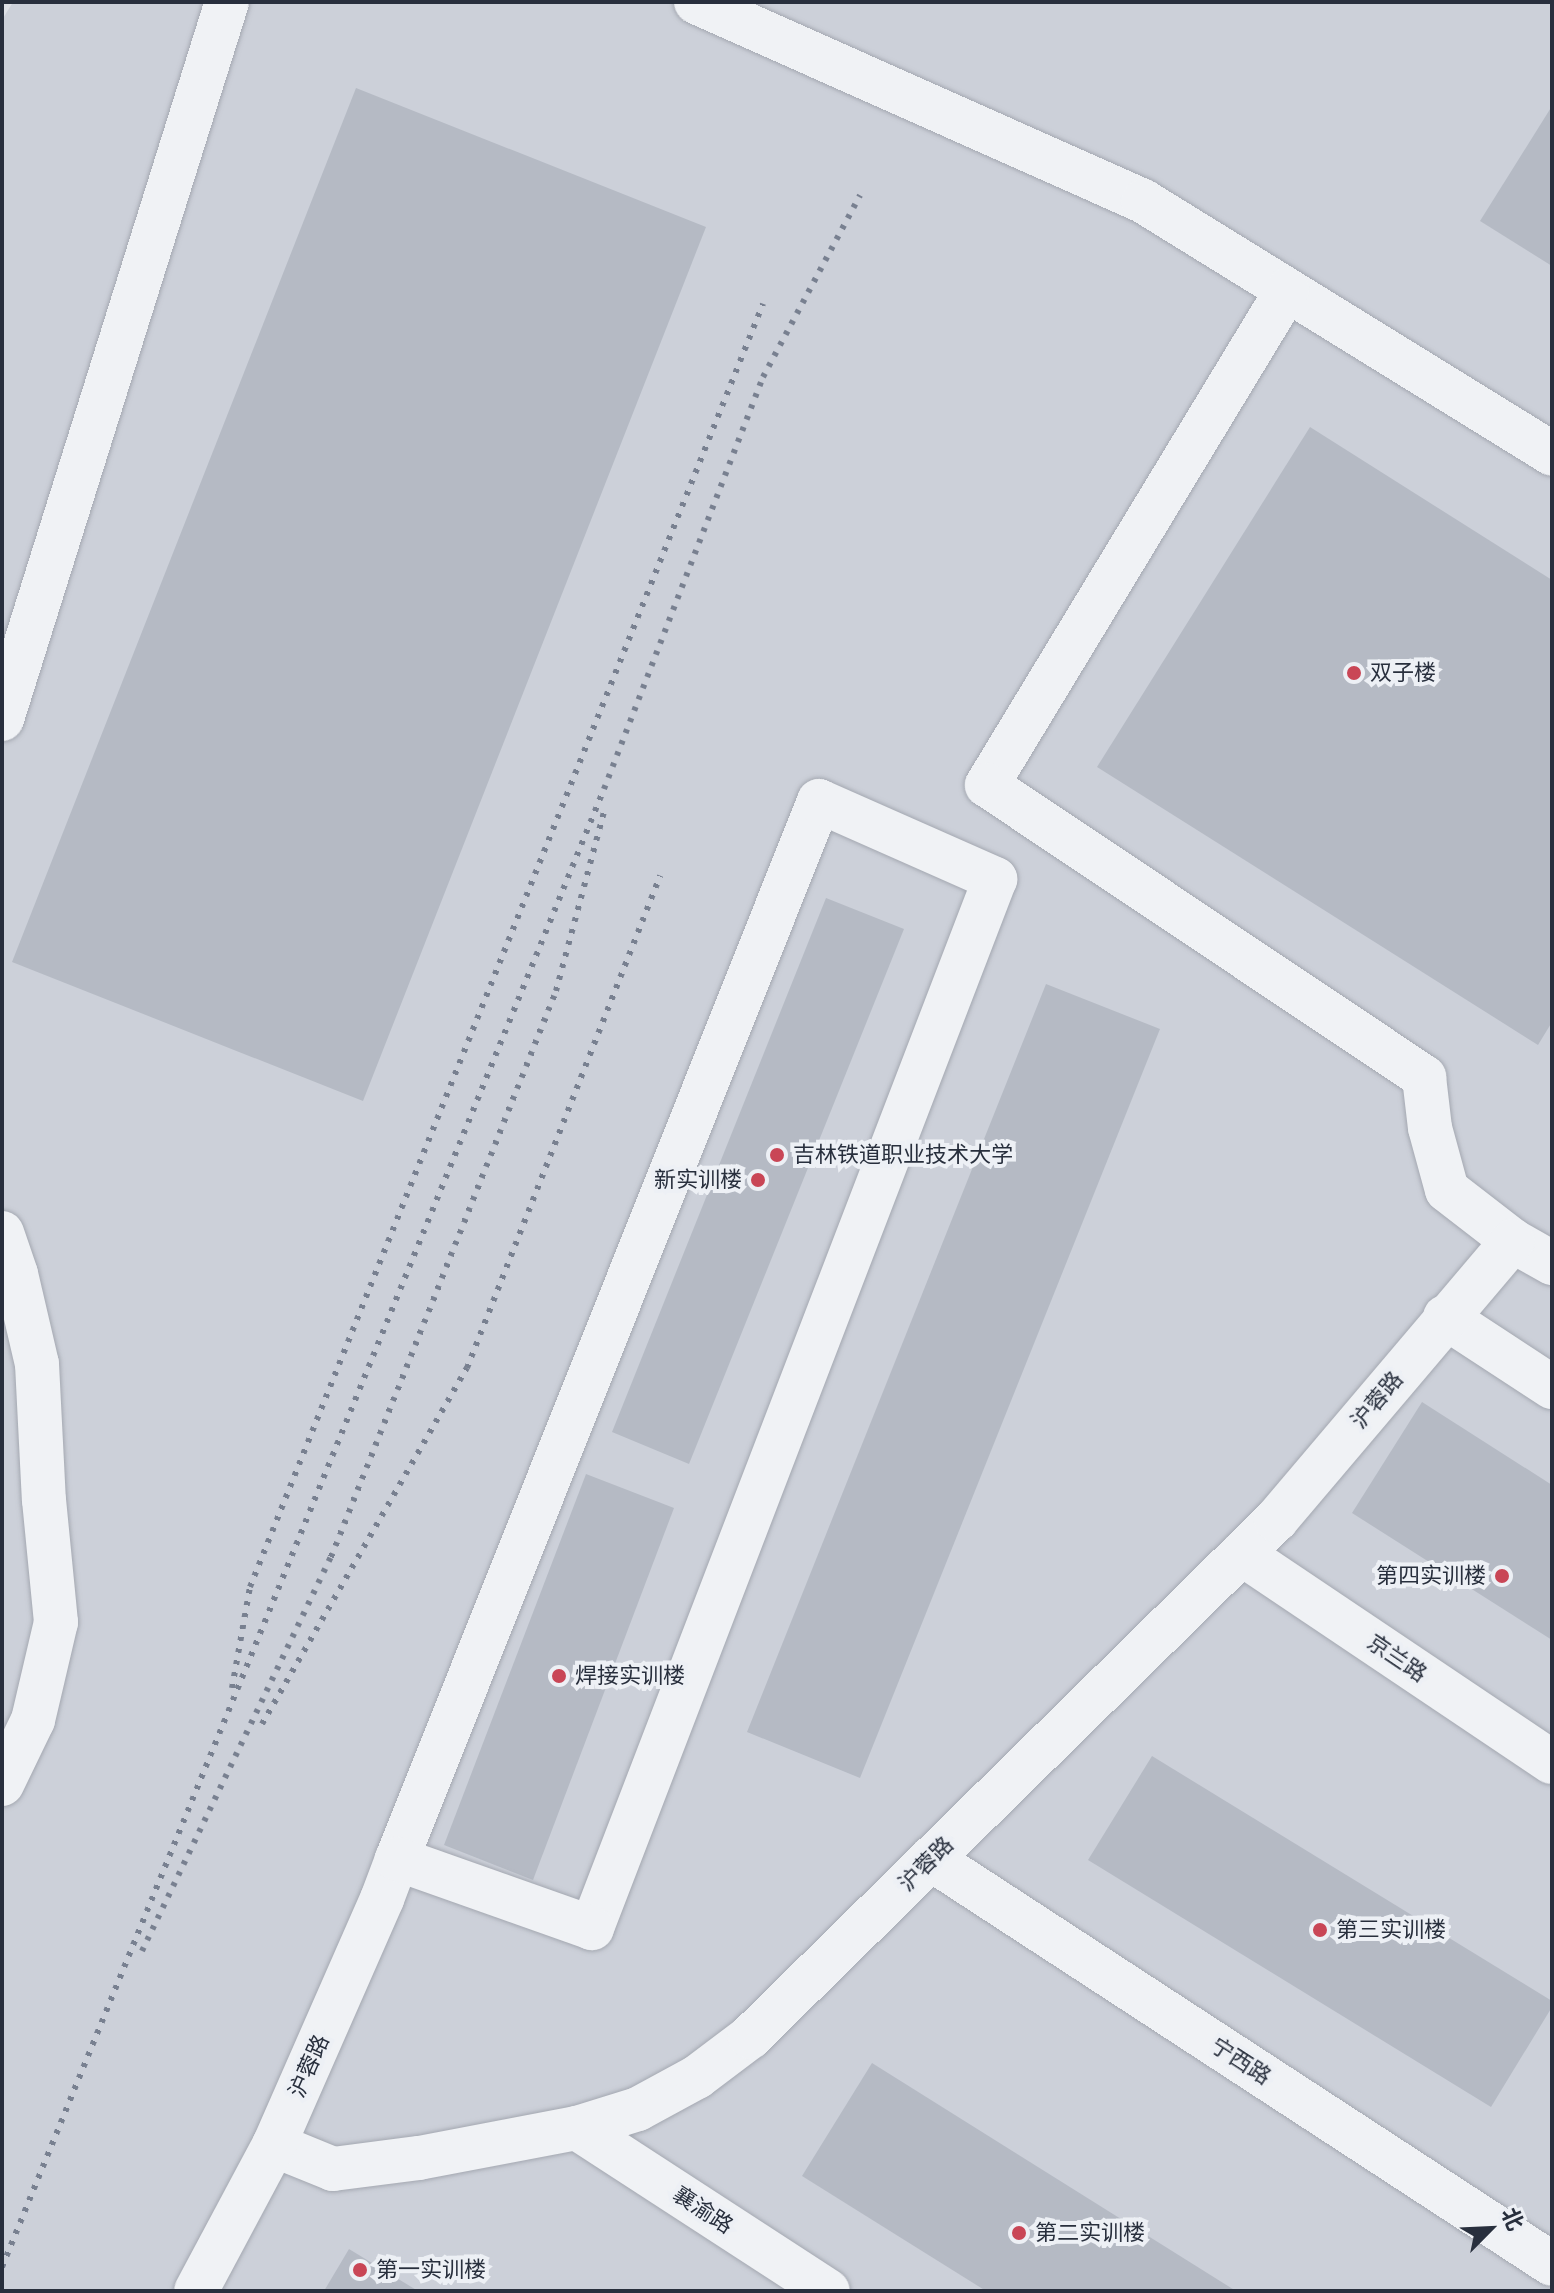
<!DOCTYPE html>
<html>
<head>
<meta charset="utf-8">
<style>
	body { margin:0 }
	#map { position:relative; width:1554px; height:2293px; overflow:hidden; background:#dee1e7; font-family:Helvetica,"Noto Sans SC",sans-serif }
	div>[style] { position:absolute }
	.built>* { inset:0; background:#ccd0d9 }
	.building>* { inset:0; background:#b5bac4 }
	.roads { filter:drop-shadow(0 0 2px #a4a8b1) drop-shadow(0 0 2px #a4a8b1) }
	.minor>* { height:44px; margin:-22px; padding:0 22px; transform-origin:22px; border-radius:22px; background:#f0f2f5 }
	.rail>* { height:6px; margin-top:-3px; transform-origin:0; background:repeating-linear-gradient(90deg,#788090 0 4px,transparent 0 12px) }
	.dots>* { width:22px; height:22px; translate:-50% -50%; box-sizing:border-box; border:4px solid #edf0f5; border-radius:50% }
	span { translate:-50% -50%; white-space:nowrap; text-align:center; line-height:1.15; -webkit-text-stroke:8px #edf0f5; paint-order:stroke }
	.poi-label { font-size:22px; color:#282f3d }
	.left { translate:0 -50%; text-align:left }
	.right { translate:-100% -50%; text-align:right }
	.street-label { font-size:22px; color:#282f3d }
	.frame { position:absolute; inset:0; border:4px solid #282f3d; pointer-events:none }
	.north { position:absolute; left:1450px; top:2189px; width:80px; height:80px; -webkit-text-stroke:6px #edf0f5; paint-order:stroke; rotate:66deg; font-size:22px; font-weight:700; line-height:32px; text-align:center; color:#282f3d }
	.north::after { content:''; display:block; margin:auto; width:28px; height:36px; background:#282f3d; clip-path:polygon(50% 0,100% 100%,50% 72%,0 100%) }
</style>
</head>
<body>
<div id="map">
	<div class="built">
		<i style="clip-path:polygon(13px 2px,1552px 2px,1552px 2291px,2px 2291px,2px 20px)"></i>
	</div>
	<div class="building">
		<i style="clip-path:polygon(356px 88px,706px 227px,363px 1101px,12px 962px)"></i>
		<i style="clip-path:polygon(1552px 106px,1552px 266px,1480px 221px)"></i>
		<i style="clip-path:polygon(1310px 427px,1552px 580px,1552px 1022px,1538px 1045px,1097px 767px)"></i>
		<i style="clip-path:polygon(826px 898px,904px 929px,689px 1464px,612px 1432px)"></i>
		<i style="clip-path:polygon(1046px 984px,1160px 1029px,860px 1778px,747px 1732px)"></i>
		<i style="clip-path:polygon(1422px 1402px,1552px 1485px,1552px 1640px,1352px 1513px)"></i>
		<i style="clip-path:polygon(586px 1474px,674px 1508px,533px 1880px,444px 1845px)"></i>
		<i style="clip-path:polygon(1152px 1756px,1552px 2001px,1552px 2007px,1491px 2107px,1088px 1860px)"></i>
		<i style="clip-path:polygon(872px 2063px,1236px 2291px,986px 2291px,802px 2176px)"></i>
		<i style="clip-path:polygon(349px 2249px,418px 2291px,324px 2291px)"></i>
	</div>
	<div class="roads">
		<div class="minor">
			<i style="left:696px;top:2px;width:489px;rotate:24deg"></i>
			<i style="left:1143px;top:201px;width:481px;rotate:31.7deg"></i>
			<i style="left:1287px;top:290px;width:579px;rotate:121.22deg"></i>
			<i style="left:987px;top:785px;width:526px;rotate:33.75deg"></i>
			<i style="left:1424px;top:1077px;width:51px;rotate:83.3deg"></i>
			<i style="left:1430px;top:1128px;width:64px;rotate:74.7deg"></i>
			<i style="left:1447px;top:1190px;width:83px;rotate:37.7deg"></i>
			<i style="left:1513px;top:1241px;width:45px;rotate:29.4deg"></i>
			<i style="left:2px;top:719px;width:751px;rotate:-72.58deg"></i>
			<i style="left:2px;top:1233px;width:43px;rotate:71.1deg"></i>
			<i style="left:16px;top:1274px;width:92px;rotate:76.9deg"></i>
			<i style="left:37px;top:1364px;width:136px;rotate:87.1deg"></i>
			<i style="left:44px;top:1500px;width:123px;rotate:84.4deg"></i>
			<i style="left:56px;top:1622px;width:101px;rotate:103.2deg"></i>
			<i style="left:33px;top:1720px;width:71px;rotate:115.8deg"></i>
			<i style="left:1445px;top:1317px;width:128px;rotate:33.2deg"></i>
			<i style="left:1242px;top:1554px;width:373px;rotate:33.9deg"></i>
			<i style="left:931px;top:1859px;width:741px;rotate:33.11deg"></i>
			<i style="left:577px;top:2128px;width:299px;rotate:33deg"></i>
			<i style="left:274px;top:2145px;width:64px;rotate:22.1deg"></i>
			<i style="left:333px;top:2169px;width:87px;rotate:-7.3deg"></i>
			<i style="left:419px;top:2158px;width:161px;rotate:-10.8deg"></i>
			<i style="left:577px;top:2128px;width:64px;rotate:-17.3deg"></i>
			<i style="left:638px;top:2109px;width:67px;rotate:-28.5deg"></i>
			<i style="left:697px;top:2077px;width:66px;rotate:-37deg"></i>
			<i style="left:750px;top:2037px;width:738px;rotate:-44.51deg"></i>
			<i style="left:1276px;top:1520px;width:366px;rotate:-49.7deg"></i>
			<i style="left:196px;top:2291px;width:166px;rotate:-61.9deg"></i>
			<i style="left:274px;top:2145px;width:269px;rotate:-66.3deg"></i>
			<i style="left:382px;top:1899px;width:43px;rotate:-69.4deg"></i>
			<i style="left:397px;top:1859px;width:1139px;rotate:-68.25deg"></i>
			<i style="left:819px;top:801px;width:193px;rotate:23.9deg"></i>
			<i style="left:995px;top:879px;width:1124px;rotate:111.02deg"></i>
			<i style="left:592px;top:1928px;width:207px;rotate:-160.5deg"></i>
		</div>
	</div>
	<div class="rail">
		<i style="left:232px;top:1688px;width:103px;rotate:-79.9deg"></i>
		<i style="left:250px;top:1587px;width:1382px;rotate:-68.21deg"></i>
		<i style="left:262px;top:1724px;width:411px;rotate:-60.1deg"></i>
		<i style="left:467px;top:1368px;width:529px;rotate:-68.58deg"></i>
		<i style="left:142px;top:1951px;width:437px;rotate:-64.4deg"></i>
		<i style="left:331px;top:1557px;width:609px;rotate:-68.32deg"></i>
		<i style="left:556px;top:991px;width:185px;rotate:-75deg"></i>
		<i style="left:2px;top:2267px;width:1596px;rotate:-67.84deg"></i>
		<i style="left:604px;top:789px;width:442px;rotate:-68.9deg"></i>
		<i style="left:763px;top:377px;width:206px;rotate:-61.9deg"></i>
	</div>
	<div class="dots">
		<i style="left:1354px;top:673px;background:#c94656"></i>
		<i style="left:777px;top:1155px;background:#c94656"></i>
		<i style="left:758px;top:1180px;background:#c94656"></i>
		<i style="left:1502px;top:1576px;background:#c94656"></i>
		<i style="left:559px;top:1676px;background:#c94656"></i>
		<i style="left:1320px;top:1930px;background:#c94656"></i>
		<i style="left:1019px;top:2233px;background:#c94656"></i>
		<i style="left:360px;top:2270px;background:#c94656"></i>
	</div>
	<div class="poi-label">
		<span class="left" style="left:1370px;top:673px">双子楼</span>
		<span class="left" style="left:793px;top:1155px">吉林铁道职业技术大学</span>
		<span class="right" style="left:742px;top:1180px">新实训楼</span>
		<span class="right" style="left:1486px;top:1576px">第四实训楼</span>
		<span class="left" style="left:575px;top:1676px">焊接实训楼</span>
		<span class="left" style="left:1336px;top:1930px">第三实训楼</span>
		<span class="left" style="left:1035px;top:2233px">第二实训楼</span>
		<span class="left" style="left:376px;top:2270px">第一实训楼</span>
	</div>
	<div class="street-label">
		<span style="left:1377px;top:1400px;rotate:-50deg">沪蓉路</span>
		<span style="left:1397px;top:1658px;rotate:34deg">京兰路</span>
		<span style="left:926px;top:1864px;rotate:-45deg">沪蓉路</span>
		<span style="left:1241px;top:2061px;rotate:33deg">宁西路</span>
		<span style="left:309px;top:2066px;rotate:-66deg">沪蓉路</span>
		<span style="left:703px;top:2210px;rotate:33deg">襄渝路</span>
	</div>
	<div class="frame"></div>
	<div class="north">北</div>
</div>
</body>
</html>
